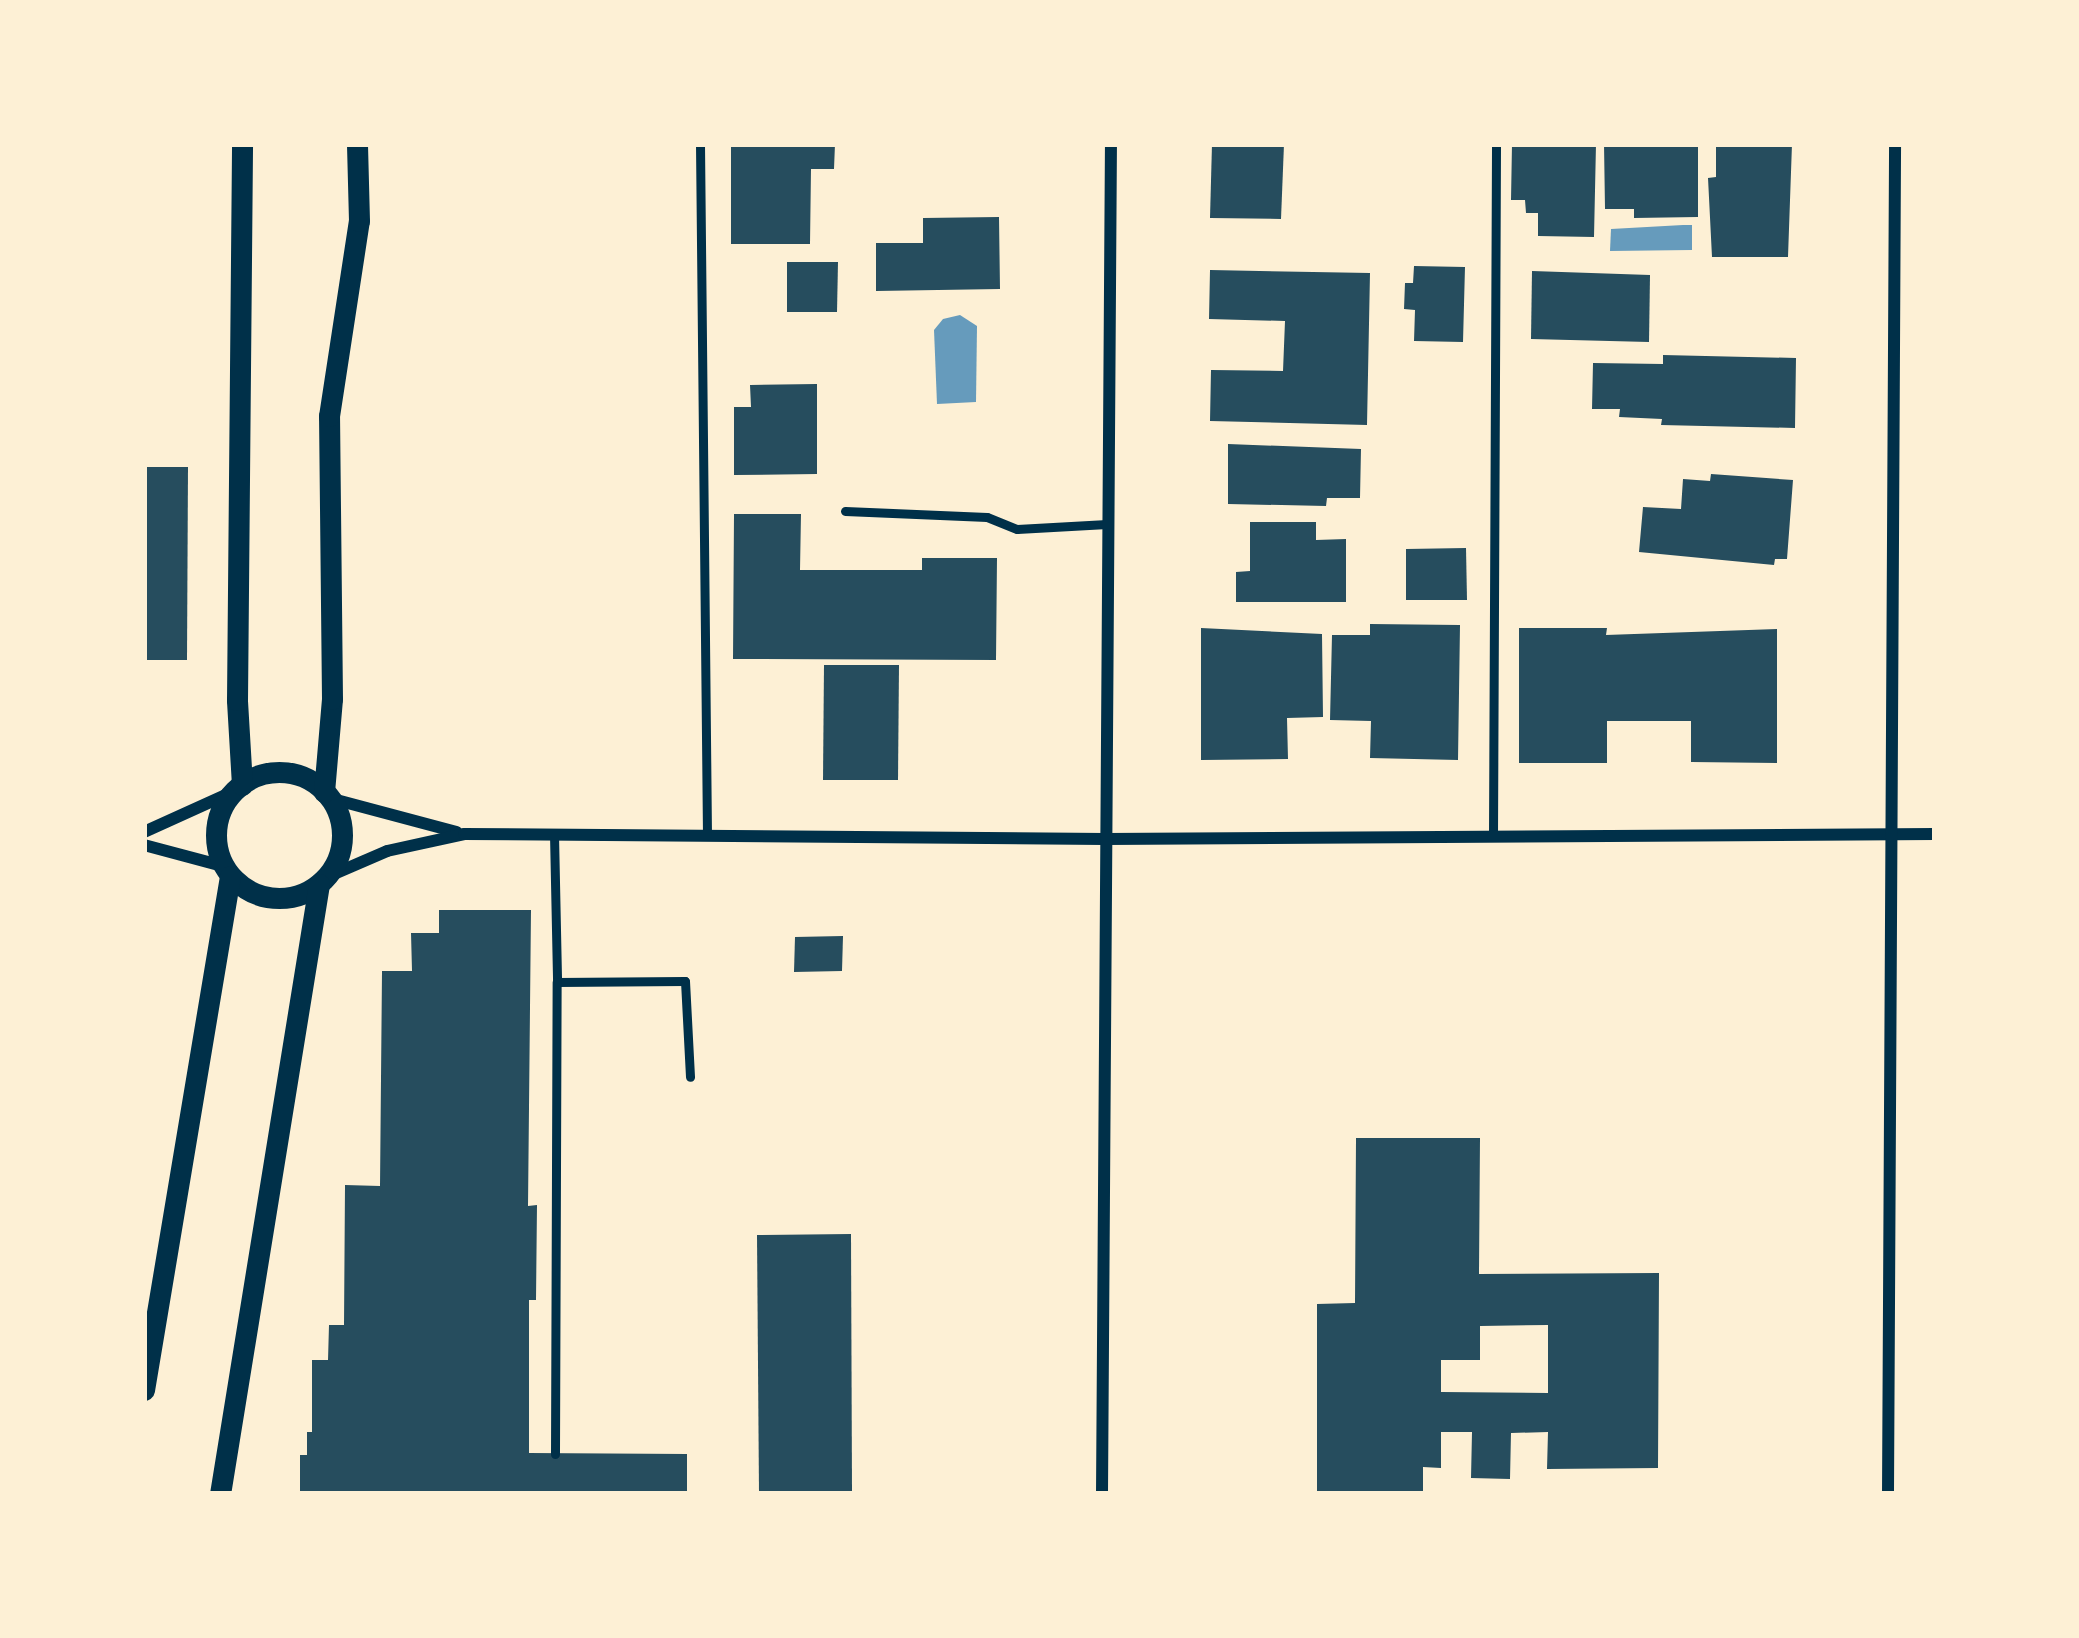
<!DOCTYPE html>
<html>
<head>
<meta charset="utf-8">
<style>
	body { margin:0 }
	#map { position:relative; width:2079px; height:1638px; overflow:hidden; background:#fdf0d5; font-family:Lora,serif }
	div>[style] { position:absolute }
	.water>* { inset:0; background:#669bbc }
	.building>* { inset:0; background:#264d5e }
	.service>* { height:9px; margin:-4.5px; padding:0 4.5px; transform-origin:4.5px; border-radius:4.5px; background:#003049 }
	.minor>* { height:12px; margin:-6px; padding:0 6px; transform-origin:6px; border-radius:6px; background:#003049 }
	.tertiary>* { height:21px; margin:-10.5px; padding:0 10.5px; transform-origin:10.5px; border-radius:10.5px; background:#003049 }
	.tertiary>.ring { margin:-10.5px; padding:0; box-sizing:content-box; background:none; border:21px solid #003049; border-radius:50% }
	span { translate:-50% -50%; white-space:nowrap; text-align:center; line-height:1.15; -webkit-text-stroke:12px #fdf0d5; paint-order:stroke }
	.frame { position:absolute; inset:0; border:147px solid #fdf0d5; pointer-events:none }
</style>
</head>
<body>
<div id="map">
	<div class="water">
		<i style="clip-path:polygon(1683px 225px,1692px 225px,1692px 250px,1610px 251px,1611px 229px)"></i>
		<i style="clip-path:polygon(960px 315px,977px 326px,976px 402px,937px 404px,934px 330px,943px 319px)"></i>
	</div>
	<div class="building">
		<i style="clip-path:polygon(731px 144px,835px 144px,834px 169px,811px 169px,810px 244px,731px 244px)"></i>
		<i style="clip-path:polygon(1212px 144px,1284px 144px,1281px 219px,1210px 218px)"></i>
		<i style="clip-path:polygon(1512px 144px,1596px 144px,1594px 237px,1538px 236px,1538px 213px,1526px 213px,1525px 200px,1511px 200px)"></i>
		<i style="clip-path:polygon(1604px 144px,1698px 144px,1698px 217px,1634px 218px,1634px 209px,1605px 209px)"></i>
		<i style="clip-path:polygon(1716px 144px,1792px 144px,1788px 257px,1712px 257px,1708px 178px,1716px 177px)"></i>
		<i style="clip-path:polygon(999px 217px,1000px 289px,876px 291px,876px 243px,923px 243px,923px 218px)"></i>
		<i style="clip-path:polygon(787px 262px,838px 262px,837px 312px,787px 312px)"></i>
		<i style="clip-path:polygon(1414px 266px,1465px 267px,1463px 342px,1414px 341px,1415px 310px,1404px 309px,1405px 283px,1413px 283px)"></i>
		<i style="clip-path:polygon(1210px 270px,1370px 273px,1367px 425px,1210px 421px,1211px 370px,1283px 371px,1285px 321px,1209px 319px)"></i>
		<i style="clip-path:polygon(1532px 271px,1650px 275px,1649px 342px,1531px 339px)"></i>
		<i style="clip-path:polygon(1663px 355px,1796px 358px,1795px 428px,1661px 425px,1662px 419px,1619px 417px,1620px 409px,1592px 409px,1593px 363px,1663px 364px)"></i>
		<i style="clip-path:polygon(817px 384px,817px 474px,734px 475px,734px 407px,751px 407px,750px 385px)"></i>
		<i style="clip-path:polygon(1228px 444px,1361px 449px,1360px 498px,1327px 498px,1326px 506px,1228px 504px)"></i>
		<i style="clip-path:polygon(144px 467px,188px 467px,187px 660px,144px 660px)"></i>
		<i style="clip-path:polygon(1711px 474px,1793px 480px,1787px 559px,1775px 559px,1774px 565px,1639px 552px,1643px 507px,1681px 509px,1683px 479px,1710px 481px)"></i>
		<i style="clip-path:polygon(734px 514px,801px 514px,800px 570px,922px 570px,922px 558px,997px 558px,996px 660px,733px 659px)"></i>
		<i style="clip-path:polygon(1250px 522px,1316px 522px,1316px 540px,1346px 539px,1346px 602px,1236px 602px,1236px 572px,1250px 571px)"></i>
		<i style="clip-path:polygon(1466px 548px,1467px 600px,1406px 600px,1406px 549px)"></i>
		<i style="clip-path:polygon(1370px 624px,1460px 625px,1458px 760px,1370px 758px,1371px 721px,1330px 720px,1332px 635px,1370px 635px)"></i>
		<i style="clip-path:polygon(1201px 628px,1322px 634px,1323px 717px,1287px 718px,1288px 759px,1201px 760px)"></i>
		<i style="clip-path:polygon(1519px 628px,1607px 628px,1606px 635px,1777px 629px,1777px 763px,1691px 762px,1691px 721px,1607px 721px,1607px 763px,1519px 763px)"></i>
		<i style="clip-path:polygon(824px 665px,899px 665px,898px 780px,823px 780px)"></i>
		<i style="clip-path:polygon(439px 910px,531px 910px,528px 1206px,537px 1205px,536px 1300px,529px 1300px,529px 1453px,687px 1454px,687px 1494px,300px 1494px,300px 1455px,307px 1455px,307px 1432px,312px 1432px,312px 1360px,328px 1360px,329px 1325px,344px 1325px,345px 1185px,380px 1186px,382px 971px,412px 971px,411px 933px,439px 933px)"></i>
		<i style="clip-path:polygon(843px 936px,842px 971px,794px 972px,795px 937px)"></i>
		<i style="clip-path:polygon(evenodd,1356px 1138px,1480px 1138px,1479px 1274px,1659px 1273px,1658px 1468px,1547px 1469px,1548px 1432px,1511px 1433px,1510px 1479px,1471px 1478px,1472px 1432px,1441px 1432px,1441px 1468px,1423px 1467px,1423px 1492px,1317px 1494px,1317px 1304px,1355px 1303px,1356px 1138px,1548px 1325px,1548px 1393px,1441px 1392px,1441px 1360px,1480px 1360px,1480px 1326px,1548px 1325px)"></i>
		<i style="clip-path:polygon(851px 1234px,852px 1491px,759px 1492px,757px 1235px)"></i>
	</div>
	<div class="service">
		<i style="left:700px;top:144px;width:692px;rotate:89.42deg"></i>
		<i style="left:845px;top:511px;width:142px;rotate:2.4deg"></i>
		<i style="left:987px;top:517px;width:32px;rotate:22deg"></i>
		<i style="left:1017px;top:529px;width:90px;rotate:-3.2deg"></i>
		<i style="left:554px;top:834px;width:148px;rotate:88.8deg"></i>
		<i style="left:557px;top:982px;width:128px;rotate:-0.4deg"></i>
		<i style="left:685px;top:981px;width:96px;rotate:87deg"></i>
		<i style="left:1493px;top:836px;width:692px;rotate:-89.75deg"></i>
		<i style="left:555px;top:1454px;width:472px;rotate:-89.8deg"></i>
	</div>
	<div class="minor">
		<i style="left:329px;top:798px;width:132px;rotate:14.9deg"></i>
		<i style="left:144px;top:832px;width:97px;rotate:-24.4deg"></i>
		<i style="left:144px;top:845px;width:82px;rotate:14.9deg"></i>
		<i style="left:327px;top:877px;width:65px;rotate:-23.4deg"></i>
		<i style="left:387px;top:851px;width:79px;rotate:-12.4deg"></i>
		<i style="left:464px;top:834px;width:641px;rotate:0.45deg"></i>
		<i style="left:1105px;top:839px;width:830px;rotate:-0.35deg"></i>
		<i style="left:1102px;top:1494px;width:1350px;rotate:-89.62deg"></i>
		<i style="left:1888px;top:1494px;width:1350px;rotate:-89.7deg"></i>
	</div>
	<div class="tertiary">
		<i class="ring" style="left:216px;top:772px;width:105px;height:105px"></i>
		<i style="left:242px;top:785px;width:85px;rotate:-93.4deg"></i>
		<i style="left:237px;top:700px;width:556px;rotate:-89.48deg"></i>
		<i style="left:324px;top:792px;width:93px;rotate:-85.1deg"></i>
		<i style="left:332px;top:699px;width:283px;rotate:-90.6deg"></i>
		<i style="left:329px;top:416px;width:197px;rotate:-81.3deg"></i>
		<i style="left:359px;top:221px;width:77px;rotate:-91.5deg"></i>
		<i style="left:144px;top:1390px;width:521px;rotate:-80.5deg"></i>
		<i style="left:220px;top:1494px;width:618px;rotate:-80.78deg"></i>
	</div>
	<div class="frame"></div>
</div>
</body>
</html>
